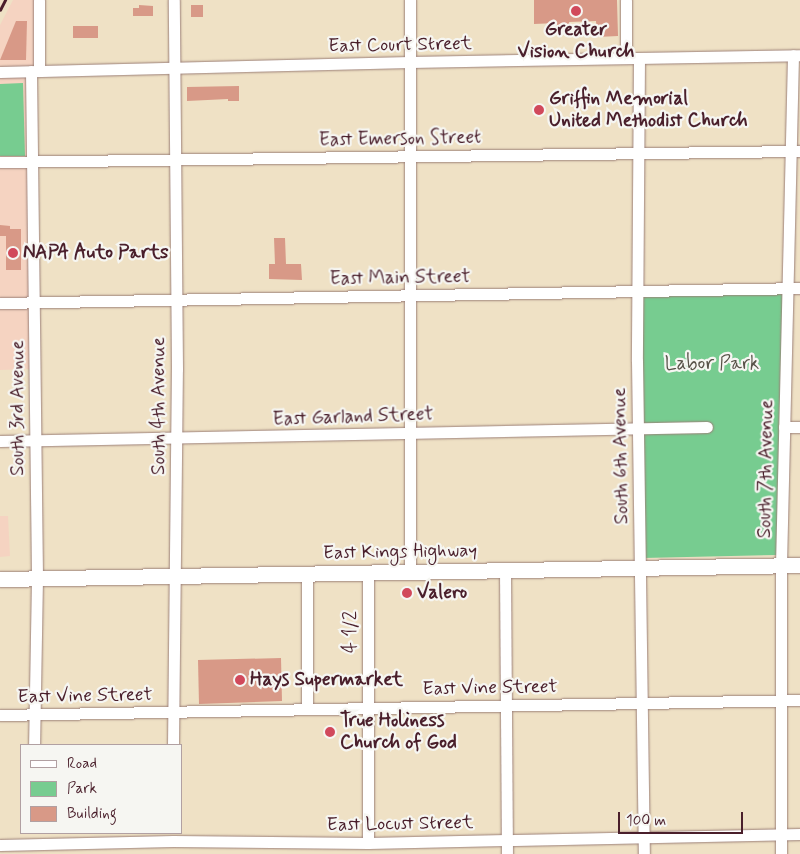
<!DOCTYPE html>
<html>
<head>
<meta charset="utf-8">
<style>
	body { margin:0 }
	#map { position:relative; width:800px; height:854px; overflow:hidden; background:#efe1c5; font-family:Mynerve,sans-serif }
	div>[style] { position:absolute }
	.built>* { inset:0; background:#f5d3c1 }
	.green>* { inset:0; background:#77cc90 }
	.building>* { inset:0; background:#d89987 }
	.roads { filter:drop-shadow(0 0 1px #9c8078) drop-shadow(0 0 1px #9c8078) }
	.minor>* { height:11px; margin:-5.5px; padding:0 5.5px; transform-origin:5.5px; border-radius:5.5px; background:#fff }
	.major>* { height:15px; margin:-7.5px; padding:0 7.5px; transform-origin:7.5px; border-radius:7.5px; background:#fff }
	.rail>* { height:2.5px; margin:-1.25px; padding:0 1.25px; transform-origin:1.25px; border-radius:1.25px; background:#4a1f2b }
	.dots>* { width:14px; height:14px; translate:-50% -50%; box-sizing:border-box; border:2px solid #f6f6f2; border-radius:50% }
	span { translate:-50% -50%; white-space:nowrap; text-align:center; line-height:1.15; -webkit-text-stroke:4.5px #f6f6f2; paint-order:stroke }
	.poi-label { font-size:19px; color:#4a1f2b; font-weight:700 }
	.left { translate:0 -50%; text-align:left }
	.street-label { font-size:19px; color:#4a1f2b }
	.park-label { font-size:19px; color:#585349 }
	.legend { position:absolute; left:20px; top:744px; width:162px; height:90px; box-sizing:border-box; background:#f6f6f2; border:1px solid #b1a0a2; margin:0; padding:6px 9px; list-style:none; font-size:15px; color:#4a1f2b }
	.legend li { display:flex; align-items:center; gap:10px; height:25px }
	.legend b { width:25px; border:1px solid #b1a0a2 }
	.scale { position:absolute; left:618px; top:812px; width:125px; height:22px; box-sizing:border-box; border:2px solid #4a1f2b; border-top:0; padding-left:6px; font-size:15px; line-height:18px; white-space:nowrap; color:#4a1f2b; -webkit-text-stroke:4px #f6f6f2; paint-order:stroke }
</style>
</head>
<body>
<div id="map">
	<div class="built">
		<i style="clip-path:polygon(13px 0,36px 0,35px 68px,0 69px,0 25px)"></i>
		<i style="clip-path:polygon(27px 74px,30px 369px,0 370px,0 75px)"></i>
		<i style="clip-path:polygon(0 516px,8px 516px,10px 556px,0 557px)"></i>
	</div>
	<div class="green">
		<i style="clip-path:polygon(23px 83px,25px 156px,0 156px,0 84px)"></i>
		<i style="clip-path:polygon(783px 292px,778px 555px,643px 558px,642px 297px)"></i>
	</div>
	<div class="building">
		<i style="clip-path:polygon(534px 0,617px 0,618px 36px,597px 37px,596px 21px,569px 22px,570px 29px,557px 29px,557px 23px,534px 24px)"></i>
		<i style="clip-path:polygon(139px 5px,153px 6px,153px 16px,133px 16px,133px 8px,139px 8px)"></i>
		<i style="clip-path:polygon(191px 5px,203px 5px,203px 17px,191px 17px)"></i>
		<i style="clip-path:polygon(16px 21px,27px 21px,26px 60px,0 60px)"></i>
		<i style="clip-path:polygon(73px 26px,98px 26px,98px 38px,73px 38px)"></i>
		<i style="clip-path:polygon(239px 86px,239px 101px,228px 101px,228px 99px,187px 101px,187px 87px)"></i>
		<i style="clip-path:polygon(0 225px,10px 226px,10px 229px,21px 229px,21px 270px,6px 270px,6px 236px,0 236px)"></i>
		<i style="clip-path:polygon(274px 238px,285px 238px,286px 264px,301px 264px,302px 280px,269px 279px,269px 264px,275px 264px)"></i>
		<i style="clip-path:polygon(281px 658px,282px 701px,199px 704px,198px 660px)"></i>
	</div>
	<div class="roads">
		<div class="minor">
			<i style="left:410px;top:0;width:571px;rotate:90deg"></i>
			<i style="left:626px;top:0;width:58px;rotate:90deg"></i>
			<i style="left:639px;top:58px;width:303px;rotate:90.4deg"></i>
			<i style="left:637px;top:361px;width:493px;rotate:89.2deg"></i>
			<i style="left:31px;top:71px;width:507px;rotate:89.32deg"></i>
			<i style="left:37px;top:578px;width:167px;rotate:91deg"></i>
			<i style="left:39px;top:71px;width:71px;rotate:-90deg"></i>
			<i style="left:0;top:72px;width:410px;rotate:-1.4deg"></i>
			<i style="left:410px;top:62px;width:390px;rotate:-1deg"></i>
			<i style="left:0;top:162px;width:800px;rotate:-0.79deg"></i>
			<i style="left:0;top:303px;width:800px;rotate:-1.07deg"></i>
			<i style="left:784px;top:427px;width:16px"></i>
			<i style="left:0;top:441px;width:707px;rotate:-1.13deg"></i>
			<i style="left:505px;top:570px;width:284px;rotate:89.6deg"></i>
			<i style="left:307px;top:709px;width:136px;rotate:-90deg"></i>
			<i style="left:0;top:715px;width:800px;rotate:-1.07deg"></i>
			<i style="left:173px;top:745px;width:376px;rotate:-89.4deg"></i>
			<i style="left:177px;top:369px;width:369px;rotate:-90.5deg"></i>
			<i style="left:368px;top:843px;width:271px;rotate:-90deg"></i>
			<i style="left:0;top:845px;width:173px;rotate:-1.3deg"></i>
			<i style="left:173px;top:841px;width:195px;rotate:0.6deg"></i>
			<i style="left:368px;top:843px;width:432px;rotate:-1.2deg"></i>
			<i style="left:781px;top:854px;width:289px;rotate:-90deg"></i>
			<i style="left:781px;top:565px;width:510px;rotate:-88.65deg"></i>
		</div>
		<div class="major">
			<i style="left:0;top:579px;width:800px;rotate:-1deg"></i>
		</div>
	</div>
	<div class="rail">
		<i style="left:0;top:10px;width:11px;rotate:-63deg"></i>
	</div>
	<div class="dots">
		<i style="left:576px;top:11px;background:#d1495b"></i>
		<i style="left:539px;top:110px;background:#d1495b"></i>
		<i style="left:13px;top:253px;background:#d1495b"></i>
		<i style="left:407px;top:593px;background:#d1495b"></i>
		<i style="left:240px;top:680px;background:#d1495b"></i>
		<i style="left:330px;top:732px;background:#d1495b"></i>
	</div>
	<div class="poi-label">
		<span style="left:576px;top:41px">Greater<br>Vision Church</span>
		<span class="left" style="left:549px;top:110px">Griffin Memorial<br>United Methodist Church</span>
		<span class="left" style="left:23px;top:253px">NAPA Auto Parts</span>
		<span class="left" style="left:417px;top:593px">Valero</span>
		<span class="left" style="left:250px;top:680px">Hays Supermarket</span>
		<span class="left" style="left:340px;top:732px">True Holiness<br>Church of God</span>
	</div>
	<div class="street-label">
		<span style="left:400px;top:45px;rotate:-1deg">East Court Street</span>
		<span style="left:400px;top:139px;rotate:-1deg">East Emerson Street</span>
		<span style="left:400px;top:278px;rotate:-1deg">East Main Street</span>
		<span style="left:159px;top:406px;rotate:-90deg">South 4th Avenue</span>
		<span style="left:18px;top:408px;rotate:-90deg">South 3rd Avenue</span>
		<span style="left:353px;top:417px;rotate:-2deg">East Garland Street</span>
		<span style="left:621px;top:456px;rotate:-91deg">South 6th Avenue</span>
		<span style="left:766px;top:469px;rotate:-89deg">South 7th Avenue</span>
		<span style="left:400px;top:552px;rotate:-1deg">East Kings Highway</span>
		<span style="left:351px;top:632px;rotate:-90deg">4 1/2</span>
		<span style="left:490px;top:688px;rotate:-1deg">East Vine Street</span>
		<span style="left:85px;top:696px;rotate:-1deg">East Vine Street</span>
		<span style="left:400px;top:824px;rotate:-1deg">East Locust Street</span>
	</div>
	<div class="park-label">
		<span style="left:712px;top:364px">Labor Park</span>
	</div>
	<ul class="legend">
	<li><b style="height:6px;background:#fff"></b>Road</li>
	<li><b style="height:14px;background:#77cc90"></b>Park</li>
	<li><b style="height:14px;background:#d89987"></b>Building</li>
	</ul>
	<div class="scale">100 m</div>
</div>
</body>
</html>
